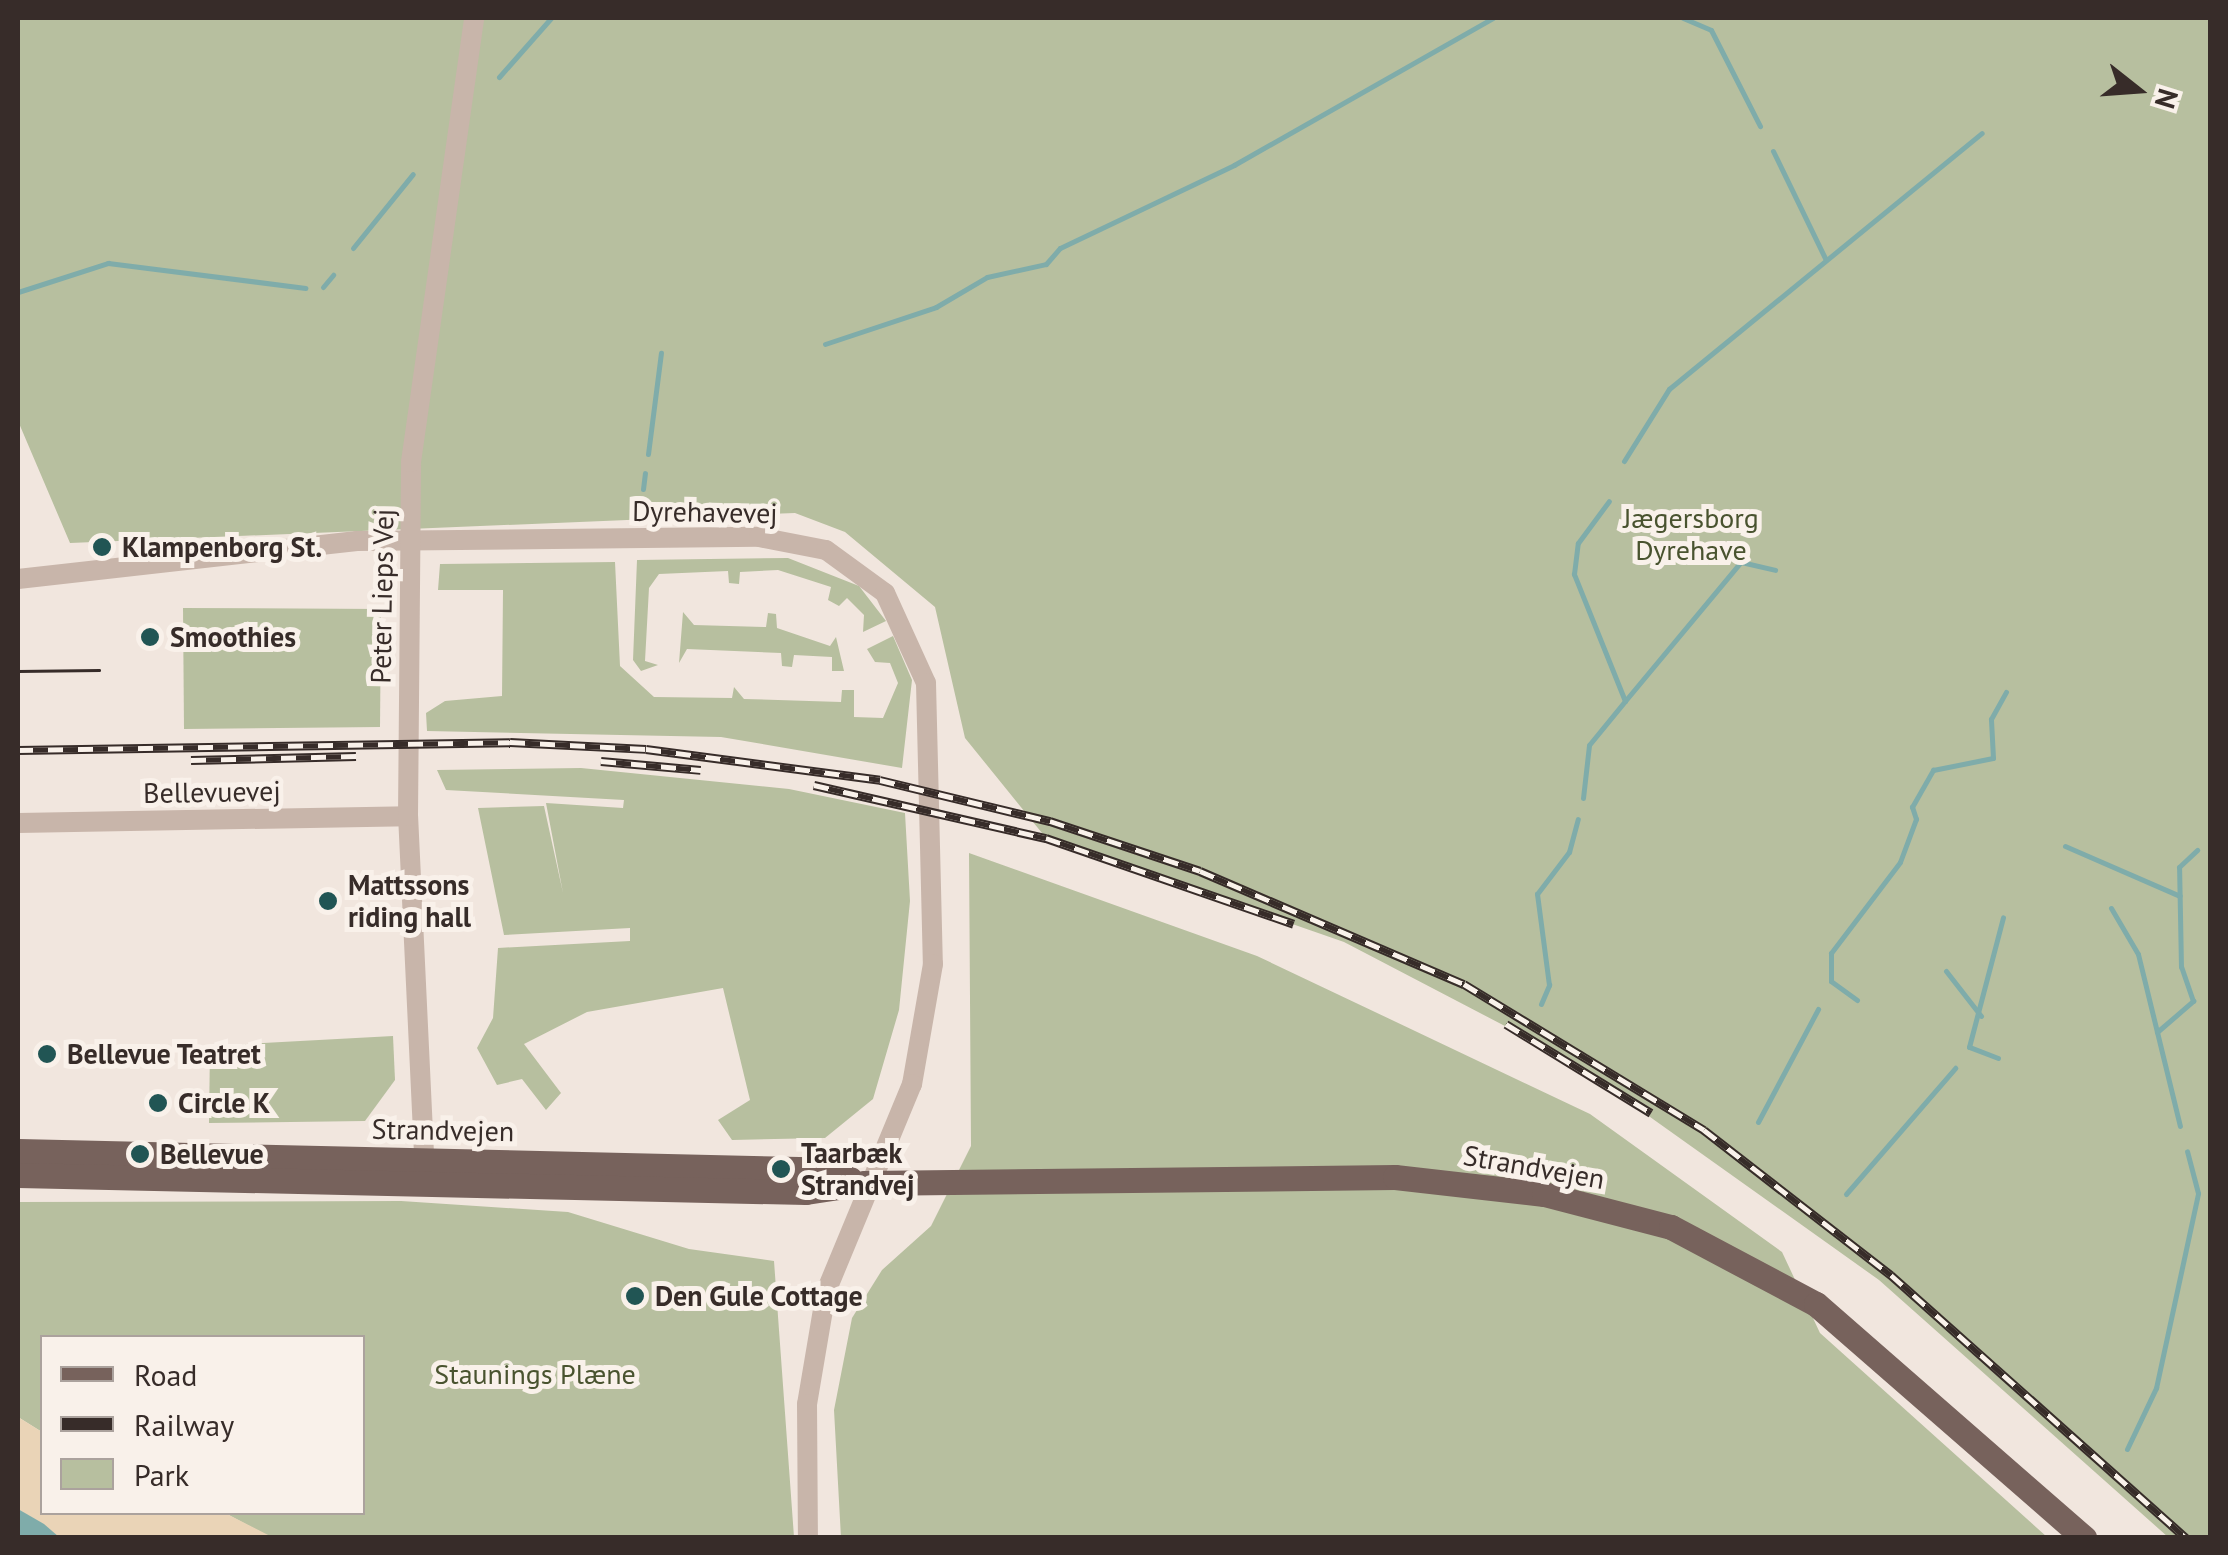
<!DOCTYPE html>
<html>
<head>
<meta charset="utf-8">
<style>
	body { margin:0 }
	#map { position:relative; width:2228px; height:1555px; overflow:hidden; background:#f1e6de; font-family:"PT Sans",sans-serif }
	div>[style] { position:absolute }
	.green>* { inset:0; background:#b7bf9f }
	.sand>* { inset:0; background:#ead4b7 }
	.water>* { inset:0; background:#7facaa }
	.stream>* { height:5px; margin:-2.5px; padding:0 2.5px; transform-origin:2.5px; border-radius:2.5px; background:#7facaa }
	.minor>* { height:20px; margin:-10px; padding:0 10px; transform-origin:10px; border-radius:10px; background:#c8b5aa }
	.major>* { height:25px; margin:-12.5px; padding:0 12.5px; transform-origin:12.5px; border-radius:12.5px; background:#77625c }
	.tram>* { height:2.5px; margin:-1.25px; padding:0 1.25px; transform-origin:1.25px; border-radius:1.25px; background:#372c29 }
	.rail>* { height:9px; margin-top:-4.5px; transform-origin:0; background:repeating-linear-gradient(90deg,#f9f1ea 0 15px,#372c29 0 30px); box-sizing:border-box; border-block:2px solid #372c29 }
	.dots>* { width:28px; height:28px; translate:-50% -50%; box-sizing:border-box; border:5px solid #f9f1ea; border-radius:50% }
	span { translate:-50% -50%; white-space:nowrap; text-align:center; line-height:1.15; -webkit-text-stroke:10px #f9f1ea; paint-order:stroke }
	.street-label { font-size:28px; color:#372c29 }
	.park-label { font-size:28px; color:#49532f }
	.poi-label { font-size:28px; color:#372c29; font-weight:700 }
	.left { translate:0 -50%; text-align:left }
	.frame { position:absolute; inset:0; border:20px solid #372c29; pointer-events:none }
	.legend { position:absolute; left:40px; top:1335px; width:325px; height:180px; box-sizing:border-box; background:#f9f1ea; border:2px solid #aba29d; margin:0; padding:12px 18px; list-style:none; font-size:30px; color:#372c29 }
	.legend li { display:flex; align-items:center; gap:20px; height:50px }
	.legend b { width:50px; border:2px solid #aba29d }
	.north { position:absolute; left:2088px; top:40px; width:100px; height:100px; -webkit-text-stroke:8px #f9f1ea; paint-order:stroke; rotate:107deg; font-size:28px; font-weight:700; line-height:40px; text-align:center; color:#372c29 }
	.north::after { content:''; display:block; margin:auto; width:35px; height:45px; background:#372c29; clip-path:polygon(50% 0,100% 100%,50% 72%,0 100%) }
</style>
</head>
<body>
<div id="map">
	<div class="green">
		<i style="clip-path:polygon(18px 18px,2210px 18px,2210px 1537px,2168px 1537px,1879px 1280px,1570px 1060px,1344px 942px,1046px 838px,965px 738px,935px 607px,845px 532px,795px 513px,70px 543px,18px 421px)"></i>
		<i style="clip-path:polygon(788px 558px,859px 586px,886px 621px,863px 632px,864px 615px,847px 598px,839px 606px,828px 600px,831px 587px,778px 570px,740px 572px,739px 584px,729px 583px,728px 571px,659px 574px,649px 588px,645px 661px,658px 665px,641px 671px,633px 660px,637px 560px)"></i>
		<i style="clip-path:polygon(615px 562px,620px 666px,654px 697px,732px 698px,734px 687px,744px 699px,841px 702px,842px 690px,854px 690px,854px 717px,883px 718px,898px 683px,890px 663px,875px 662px,867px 649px,893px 636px,912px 680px,902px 768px,721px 737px,427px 731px,426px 713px,445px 701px,502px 696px,503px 590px,438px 590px,440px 564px)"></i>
		<i style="clip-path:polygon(183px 608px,381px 609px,380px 727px,184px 729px)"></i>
		<i style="clip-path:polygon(683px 612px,694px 625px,766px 627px,768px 613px,776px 614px,777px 628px,830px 646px,836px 637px,844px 671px,832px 671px,832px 657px,794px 655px,792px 667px,782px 666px,781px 653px,687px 649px,679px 663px)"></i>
		<i style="clip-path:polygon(581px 768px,789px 789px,905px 813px,910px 901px,899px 1010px,873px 1099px,825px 1138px,732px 1140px,718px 1120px,750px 1100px,723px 988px,587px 1012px,524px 1044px,561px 1093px,546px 1110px,522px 1079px,497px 1085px,477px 1048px,493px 1018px,498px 948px,630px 941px,630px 928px,504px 935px,478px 808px,544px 806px,563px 893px,546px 803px,623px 808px,624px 800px,446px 790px,437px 770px)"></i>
		<i style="clip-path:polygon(969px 853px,1257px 956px,1590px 1114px,1782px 1252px,1820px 1333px,2047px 1537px,841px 1538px,834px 1410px,852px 1318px,882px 1270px,931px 1226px,971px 1146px)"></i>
		<i style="clip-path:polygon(393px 1036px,395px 1080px,365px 1121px,209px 1123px,210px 1046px)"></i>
		<i style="clip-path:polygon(401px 1201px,568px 1212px,689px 1249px,774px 1261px,794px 1537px,272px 1538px,225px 1513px,362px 1512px,362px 1338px,42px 1338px,42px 1432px,18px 1417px,18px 1202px)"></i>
	</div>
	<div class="sand">
		<i style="clip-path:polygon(18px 1417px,42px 1432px,42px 1512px,225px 1513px,272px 1537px,59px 1537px,18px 1509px)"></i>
	</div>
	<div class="water">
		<i style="clip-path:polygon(18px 1509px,44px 1524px,59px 1537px,18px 1537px)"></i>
	</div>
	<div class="stream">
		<i style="left:1683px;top:18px;width:30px;rotate:23deg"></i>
		<i style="left:1711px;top:30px;width:108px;rotate:63deg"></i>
		<i style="left:499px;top:77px;width:79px;rotate:-48.6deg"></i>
		<i style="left:1773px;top:151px;width:121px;rotate:64.1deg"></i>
		<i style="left:353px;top:248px;width:95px;rotate:-51deg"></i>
		<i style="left:323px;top:287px;width:16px;rotate:-50deg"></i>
		<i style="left:18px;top:292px;width:95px;rotate:-17.9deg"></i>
		<i style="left:108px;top:263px;width:199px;rotate:7.2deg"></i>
		<i style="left:825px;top:344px;width:117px;rotate:-18.4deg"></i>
		<i style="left:936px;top:307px;width:59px;rotate:-30.5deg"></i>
		<i style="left:987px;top:277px;width:60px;rotate:-12.4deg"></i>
		<i style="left:1046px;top:264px;width:21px;rotate:-49deg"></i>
		<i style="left:1060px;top:248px;width:193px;rotate:-25.5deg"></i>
		<i style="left:1234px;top:165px;width:298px;rotate:-29.6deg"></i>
		<i style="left:648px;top:454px;width:102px;rotate:-82.7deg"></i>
		<i style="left:1624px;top:461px;width:85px;rotate:-58deg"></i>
		<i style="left:1669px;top:389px;width:404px;rotate:-39.3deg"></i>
		<i style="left:643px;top:489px;width:16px;rotate:-83deg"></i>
		<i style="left:1625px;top:701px;width:181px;rotate:-50.2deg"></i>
		<i style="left:1741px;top:562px;width:35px;rotate:13deg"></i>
		<i style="left:1583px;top:798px;width:53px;rotate:-83.5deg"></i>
		<i style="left:1589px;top:745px;width:57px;rotate:-50.7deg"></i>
		<i style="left:1625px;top:701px;width:137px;rotate:-111.9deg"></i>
		<i style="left:1574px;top:574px;width:31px;rotate:-83deg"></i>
		<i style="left:1578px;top:543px;width:52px;rotate:-53.6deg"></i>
		<i style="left:2065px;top:846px;width:125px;rotate:23.5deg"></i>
		<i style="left:2111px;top:908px;width:53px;rotate:59.6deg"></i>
		<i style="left:2138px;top:954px;width:177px;rotate:76.3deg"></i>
		<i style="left:1946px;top:971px;width:57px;rotate:52.1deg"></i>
		<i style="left:1857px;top:1000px;width:32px;rotate:-144deg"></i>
		<i style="left:1831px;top:981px;width:28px;rotate:-90deg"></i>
		<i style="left:1831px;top:953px;width:114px;rotate:-52.8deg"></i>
		<i style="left:1900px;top:862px;width:46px;rotate:-69.6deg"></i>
		<i style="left:1916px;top:819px;width:13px;rotate:-108deg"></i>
		<i style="left:1912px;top:807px;width:43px;rotate:-60.4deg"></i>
		<i style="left:1933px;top:770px;width:61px;rotate:-11.3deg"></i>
		<i style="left:1993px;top:758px;width:39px;rotate:-93deg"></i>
		<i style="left:1991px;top:719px;width:31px;rotate:-61deg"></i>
		<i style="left:1541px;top:1004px;width:21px;rotate:-67deg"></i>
		<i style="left:1549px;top:985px;width:92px;rotate:-97.5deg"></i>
		<i style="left:1537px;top:894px;width:53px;rotate:-52.7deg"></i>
		<i style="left:1569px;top:852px;width:34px;rotate:-75deg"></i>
		<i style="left:2157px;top:1032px;width:48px;rotate:-40.7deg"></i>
		<i style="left:2193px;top:1001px;width:36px;rotate:-109deg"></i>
		<i style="left:2181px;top:967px;width:100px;rotate:-91.1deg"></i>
		<i style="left:2179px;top:867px;width:25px;rotate:-43deg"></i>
		<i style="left:1998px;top:1058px;width:31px;rotate:-159deg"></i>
		<i style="left:1969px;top:1047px;width:134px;rotate:-75.3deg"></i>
		<i style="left:1758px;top:1122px;width:128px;rotate:-62deg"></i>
		<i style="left:1846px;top:1194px;width:167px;rotate:-49.1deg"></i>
		<i style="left:2127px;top:1449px;width:68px;rotate:-64.6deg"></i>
		<i style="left:2156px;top:1388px;width:199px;rotate:-77.8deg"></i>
		<i style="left:2198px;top:1193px;width:43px;rotate:-104.7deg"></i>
	</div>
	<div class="minor">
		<i style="left:18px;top:579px;width:341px;rotate:-6.4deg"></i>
		<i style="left:357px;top:541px;width:402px;rotate:-0.6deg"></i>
		<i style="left:759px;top:537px;width:68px;rotate:11deg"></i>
		<i style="left:826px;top:550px;width:73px;rotate:36.1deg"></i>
		<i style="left:885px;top:593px;width:99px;rotate:65.5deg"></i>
		<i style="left:926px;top:683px;width:281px;rotate:88.6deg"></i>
		<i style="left:933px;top:964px;width:122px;rotate:99.9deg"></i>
		<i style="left:912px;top:1084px;width:225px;rotate:112.5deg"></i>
		<i style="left:826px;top:1292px;width:114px;rotate:99.6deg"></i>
		<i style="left:807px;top:1404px;width:134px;rotate:89.6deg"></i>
		<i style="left:18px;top:823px;width:390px;rotate:-1deg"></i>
		<i style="left:425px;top:1175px;width:359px;rotate:-92.7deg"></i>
		<i style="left:408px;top:816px;width:354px;rotate:-89.5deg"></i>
		<i style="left:411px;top:462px;width:448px;rotate:-81.9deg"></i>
	</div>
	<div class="major">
		<i style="left:18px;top:1151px;width:781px;rotate:1.32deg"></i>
		<i style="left:799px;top:1169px;width:52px;rotate:11.1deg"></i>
		<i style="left:18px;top:1175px;width:788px;rotate:1.24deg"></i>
		<i style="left:806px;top:1192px;width:60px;rotate:-8.7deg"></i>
		<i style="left:865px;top:1183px;width:530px;rotate:-0.65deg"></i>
		<i style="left:1395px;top:1177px;width:150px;rotate:6.5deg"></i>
		<i style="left:1544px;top:1194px;width:131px;rotate:14.6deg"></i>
		<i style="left:1671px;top:1227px;width:164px;rotate:28deg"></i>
		<i style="left:1816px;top:1304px;width:356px;rotate:41.1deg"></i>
	</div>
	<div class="tram">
		<i style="left:18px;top:671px;width:81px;rotate:-0.7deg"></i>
	</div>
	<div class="rail">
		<i style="left:18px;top:750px;width:492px;rotate:-0.9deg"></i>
		<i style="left:510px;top:742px;width:136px;rotate:2.9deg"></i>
		<i style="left:646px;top:749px;width:236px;rotate:7.5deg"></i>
		<i style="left:880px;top:780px;width:175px;rotate:13.6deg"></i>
		<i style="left:1050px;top:821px;width:158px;rotate:18.4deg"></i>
		<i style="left:1200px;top:871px;width:287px;rotate:23.2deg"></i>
		<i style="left:1464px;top:984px;width:281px;rotate:31.3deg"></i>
		<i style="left:1704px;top:1130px;width:237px;rotate:37.8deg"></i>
		<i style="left:1891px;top:1275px;width:395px;rotate:41.7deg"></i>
		<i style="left:191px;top:760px;width:165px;rotate:-1.4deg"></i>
		<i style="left:601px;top:761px;width:100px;rotate:5.1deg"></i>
		<i style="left:814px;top:785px;width:238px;rotate:12.9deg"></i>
		<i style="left:1046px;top:838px;width:262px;rotate:19.1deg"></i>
		<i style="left:1506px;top:1024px;width:170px;rotate:31.5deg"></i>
	</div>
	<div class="dots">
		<i style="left:102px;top:547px;background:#215554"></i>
		<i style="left:150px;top:637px;background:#215554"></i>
		<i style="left:328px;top:901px;background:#215554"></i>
		<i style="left:47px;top:1054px;background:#215554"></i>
		<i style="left:158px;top:1103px;background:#215554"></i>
		<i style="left:140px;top:1154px;background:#215554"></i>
		<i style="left:781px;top:1169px;background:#215554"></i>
		<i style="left:635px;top:1296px;background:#215554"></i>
	</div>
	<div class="street-label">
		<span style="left:705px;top:512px;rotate:1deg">Dyrehavevej</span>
		<span style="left:382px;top:596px;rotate:-89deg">Peter Lieps Vej</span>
		<span style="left:212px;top:792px;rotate:-1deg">Bellevuevej</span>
		<span style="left:443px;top:1130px;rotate:1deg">Strandvejen</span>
		<span style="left:1534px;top:1167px;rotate:10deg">Strandvejen</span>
	</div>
	<div class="park-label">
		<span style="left:1691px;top:534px">Jægersborg<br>Dyrehave</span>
		<span style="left:535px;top:1374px">Staunings Plæne</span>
	</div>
	<div class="poi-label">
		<span class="left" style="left:122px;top:547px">Klampenborg St.</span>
		<span class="left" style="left:170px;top:637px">Smoothies</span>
		<span class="left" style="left:348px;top:901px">Mattssons<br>riding hall</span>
		<span class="left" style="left:67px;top:1054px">Bellevue Teatret</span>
		<span class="left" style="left:178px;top:1103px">Circle K</span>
		<span class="left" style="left:801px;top:1169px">Taarbæk<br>Strandvej</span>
		<span class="left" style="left:160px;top:1154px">Bellevue</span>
		<span class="left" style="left:655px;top:1296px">Den Gule Cottage</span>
	</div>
	<div class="frame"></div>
	<ul class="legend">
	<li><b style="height:12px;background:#77625c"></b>Road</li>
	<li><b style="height:12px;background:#372c29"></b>Railway</li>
	<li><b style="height:28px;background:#b7bf9f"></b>Park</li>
	</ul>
	<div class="north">N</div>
</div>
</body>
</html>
